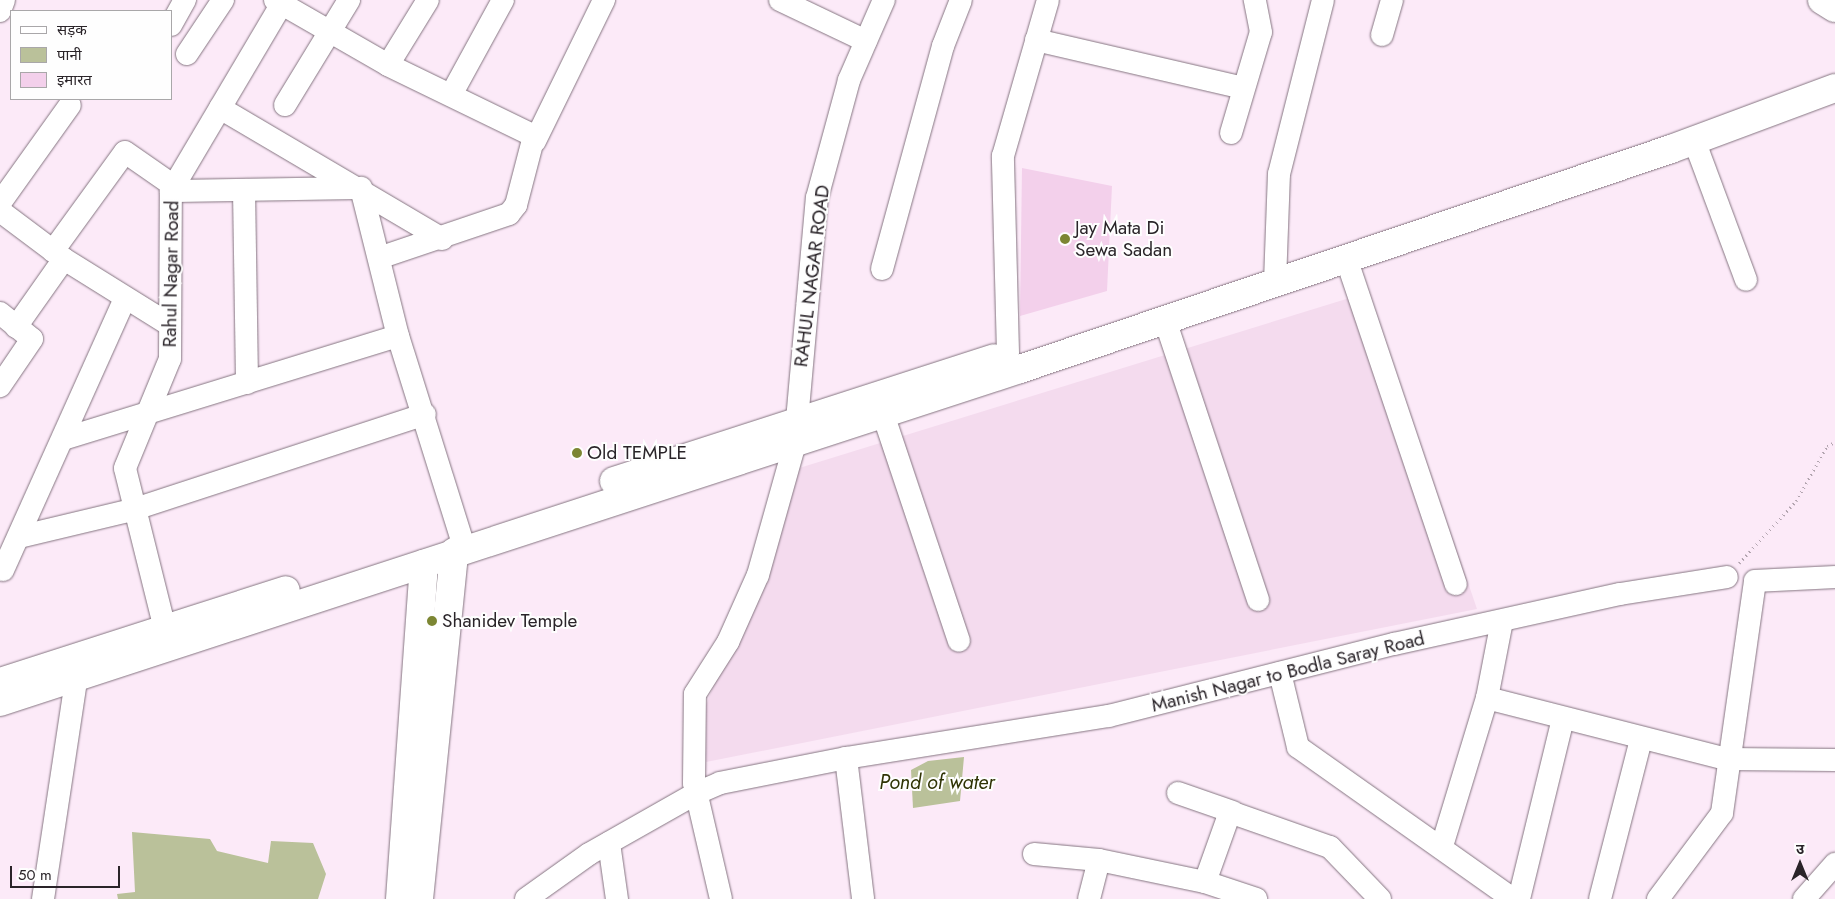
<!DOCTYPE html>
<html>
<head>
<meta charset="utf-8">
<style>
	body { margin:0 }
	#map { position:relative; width:1835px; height:899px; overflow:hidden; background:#fceaf8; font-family:Jost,"Noto Sans Devanagari",sans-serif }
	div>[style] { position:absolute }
	.built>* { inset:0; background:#f4dbee }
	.water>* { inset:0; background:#bac19a }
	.building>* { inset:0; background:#f3d0eb }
	.path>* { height:2.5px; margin-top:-1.25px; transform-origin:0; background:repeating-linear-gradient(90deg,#b2a4af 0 1px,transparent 0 5px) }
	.roads { filter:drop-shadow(0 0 1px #857581) drop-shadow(0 0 1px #857581) }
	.minor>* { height:22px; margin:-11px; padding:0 11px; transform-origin:11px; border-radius:11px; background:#fff }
	.major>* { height:28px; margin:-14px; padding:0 14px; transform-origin:14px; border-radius:14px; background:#fff }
	.dots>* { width:14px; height:14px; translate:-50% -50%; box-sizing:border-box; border:2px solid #fefefe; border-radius:50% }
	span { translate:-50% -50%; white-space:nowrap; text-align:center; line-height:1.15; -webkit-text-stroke:4px #fefefe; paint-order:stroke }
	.poi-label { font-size:19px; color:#2a2429 }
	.left { translate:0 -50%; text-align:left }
	.street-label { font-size:19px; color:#2a2429 }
	.water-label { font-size:20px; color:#2f3304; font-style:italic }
	.legend { position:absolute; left:10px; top:10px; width:162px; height:90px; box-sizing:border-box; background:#fefefe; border:1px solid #a9a7a9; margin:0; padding:6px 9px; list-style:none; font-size:15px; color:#2a2429 }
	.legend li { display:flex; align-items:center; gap:10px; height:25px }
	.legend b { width:25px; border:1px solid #a9a7a9 }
	.north { position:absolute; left:1775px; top:839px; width:50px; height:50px; -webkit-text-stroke:4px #fefefe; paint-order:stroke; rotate:0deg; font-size:14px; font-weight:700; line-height:20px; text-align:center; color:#2a2429 }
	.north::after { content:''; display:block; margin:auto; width:18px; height:22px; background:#2a2429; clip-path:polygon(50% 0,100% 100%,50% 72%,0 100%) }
	.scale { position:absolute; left:10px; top:866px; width:110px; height:22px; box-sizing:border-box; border:2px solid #2a2429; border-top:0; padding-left:6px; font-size:15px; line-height:18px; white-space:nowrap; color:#2a2429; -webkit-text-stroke:4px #fefefe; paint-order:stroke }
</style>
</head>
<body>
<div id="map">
	<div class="built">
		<i style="clip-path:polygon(1369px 292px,1477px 609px,706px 762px,700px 721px,796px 469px)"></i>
	</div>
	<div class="water">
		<i style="clip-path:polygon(964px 757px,960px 801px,913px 808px,911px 770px,928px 761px)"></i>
		<i style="clip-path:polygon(132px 832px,210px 839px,217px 851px,268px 863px,271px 841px,313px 843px,326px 874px,318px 899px,118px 899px,117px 894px,135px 892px)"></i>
	</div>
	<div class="building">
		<i style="clip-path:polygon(1022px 168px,1112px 186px,1107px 291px,1020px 316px)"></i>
	</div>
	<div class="path">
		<i style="left:1739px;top:563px;width:84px;rotate:-47.4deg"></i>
		<i style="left:1796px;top:501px;width:63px;rotate:-60.6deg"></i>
		<i style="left:1827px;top:446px;width:9px;rotate:-27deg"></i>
	</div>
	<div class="roads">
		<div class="minor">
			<i style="left:275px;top:0;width:130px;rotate:29.9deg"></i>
			<i style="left:388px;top:65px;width:162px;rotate:25.9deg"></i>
			<i style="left:534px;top:136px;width:71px;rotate:104.6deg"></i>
			<i style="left:516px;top:205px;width:11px;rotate:128deg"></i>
			<i style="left:509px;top:214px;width:137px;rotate:161.3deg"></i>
			<i style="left:780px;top:0;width:95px;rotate:25.5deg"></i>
			<i style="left:0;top:11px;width:12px;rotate:-70deg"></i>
			<i style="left:171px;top:25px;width:29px;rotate:-61deg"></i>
			<i style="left:1382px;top:35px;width:36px;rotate:-74deg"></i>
			<i style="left:1036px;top:40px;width:213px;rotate:13deg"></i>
			<i style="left:187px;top:54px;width:65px;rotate:-56.3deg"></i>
			<i style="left:388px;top:65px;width:76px;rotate:-58.4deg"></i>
			<i style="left:451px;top:95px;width:108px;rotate:-61.3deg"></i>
			<i style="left:285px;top:105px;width:123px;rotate:-58.6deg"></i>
			<i style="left:220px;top:108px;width:258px;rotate:30.5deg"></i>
			<i style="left:1231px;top:133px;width:105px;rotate:-73.5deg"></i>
			<i style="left:1261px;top:32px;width:33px;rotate:-101deg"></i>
			<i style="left:1694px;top:140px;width:149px;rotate:69.6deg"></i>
			<i style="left:535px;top:141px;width:157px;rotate:-63.9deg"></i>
			<i style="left:244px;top:190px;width:193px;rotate:89.1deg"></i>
			<i style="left:171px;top:191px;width:190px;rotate:-0.9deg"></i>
			<i style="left:361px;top:188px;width:153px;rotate:76deg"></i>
			<i style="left:398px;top:336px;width:221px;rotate:72.6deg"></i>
			<i style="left:0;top:203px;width:120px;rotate:-54.5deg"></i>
			<i style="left:0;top:211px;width:80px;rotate:36.9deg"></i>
			<i style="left:64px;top:259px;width:125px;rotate:31.9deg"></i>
			<i style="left:53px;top:251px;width:122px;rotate:-54deg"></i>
			<i style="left:125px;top:152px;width:60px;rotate:34.8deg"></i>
			<i style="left:1346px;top:258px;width:344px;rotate:71.4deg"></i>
			<i style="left:882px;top:269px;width:231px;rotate:-74.7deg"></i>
			<i style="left:943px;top:46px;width:49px;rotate:-68.6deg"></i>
			<i style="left:1275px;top:282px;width:108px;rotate:-87.9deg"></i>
			<i style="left:1279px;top:174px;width:179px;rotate:-75.8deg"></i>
			<i style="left:0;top:313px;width:41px;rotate:39.1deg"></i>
			<i style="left:32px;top:339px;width:57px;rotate:124.2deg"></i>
			<i style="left:1165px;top:320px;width:295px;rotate:71.6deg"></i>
			<i style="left:16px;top:327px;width:83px;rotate:-54.8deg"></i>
			<i style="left:1008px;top:353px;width:197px;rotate:-91.5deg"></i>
			<i style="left:1003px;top:156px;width:162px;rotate:-73.9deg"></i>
			<i style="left:883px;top:414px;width:239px;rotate:71.5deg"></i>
			<i style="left:63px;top:439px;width:350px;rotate:-17.1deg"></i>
			<i style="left:19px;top:537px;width:116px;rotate:-13.4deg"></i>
			<i style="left:132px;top:510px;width:308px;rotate:-18.1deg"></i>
			<i style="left:3px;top:570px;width:297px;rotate:-65.8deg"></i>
			<i style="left:169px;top:645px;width:182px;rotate:-104deg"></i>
			<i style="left:125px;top:468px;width:118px;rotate:-67.6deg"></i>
			<i style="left:170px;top:359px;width:168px;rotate:-89.7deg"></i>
			<i style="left:171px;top:191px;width:222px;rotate:-59.4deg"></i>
			<i style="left:1280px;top:673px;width:76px;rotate:76.3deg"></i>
			<i style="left:1298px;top:747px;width:263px;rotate:35.3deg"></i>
			<i style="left:1487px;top:698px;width:248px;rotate:14.3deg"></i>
			<i style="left:1727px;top:759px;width:108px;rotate:0.5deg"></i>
			<i style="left:846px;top:758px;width:266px;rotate:-9.1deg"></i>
			<i style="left:1109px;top:716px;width:294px;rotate:-14.2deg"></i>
			<i style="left:1394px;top:644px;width:231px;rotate:-12.5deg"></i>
			<i style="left:1620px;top:594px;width:108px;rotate:-9deg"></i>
			<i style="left:1178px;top:793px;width:58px;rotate:19.1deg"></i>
			<i style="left:609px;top:843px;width:57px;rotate:81.9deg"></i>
			<i style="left:1442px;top:846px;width:155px;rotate:-73.1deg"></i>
			<i style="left:1487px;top:698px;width:78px;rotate:-79deg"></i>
			<i style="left:1034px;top:854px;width:65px;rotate:5.3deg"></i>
			<i style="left:1099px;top:860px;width:108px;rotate:11.7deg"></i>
			<i style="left:1205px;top:882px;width:54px;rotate:18.4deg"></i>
			<i style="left:1205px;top:882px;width:74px;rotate:-70.3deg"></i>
			<i style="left:1230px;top:812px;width:106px;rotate:19.3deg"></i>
			<i style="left:1330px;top:847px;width:72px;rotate:46.1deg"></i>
			<i style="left:43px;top:899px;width:221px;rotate:-81.4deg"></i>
			<i style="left:526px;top:899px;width:77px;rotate:-35.5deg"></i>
			<i style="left:589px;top:854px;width:124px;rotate:-29.5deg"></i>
			<i style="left:697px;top:793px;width:25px;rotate:-23deg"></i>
			<i style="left:720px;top:783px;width:128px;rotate:-11.2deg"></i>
			<i style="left:846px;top:758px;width:142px;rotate:83.1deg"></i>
			<i style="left:721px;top:899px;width:119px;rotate:-103.1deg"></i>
			<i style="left:694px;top:783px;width:89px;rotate:-89.4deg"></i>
			<i style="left:695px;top:694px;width:62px;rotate:-57.6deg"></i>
			<i style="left:728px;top:642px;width:73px;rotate:-65.9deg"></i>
			<i style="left:758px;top:575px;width:137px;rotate:-74.3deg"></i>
			<i style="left:795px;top:443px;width:246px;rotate:-84.9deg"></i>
			<i style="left:817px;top:198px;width:122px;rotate:-74.8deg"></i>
			<i style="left:849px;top:80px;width:87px;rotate:-66.4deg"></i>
			<i style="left:1089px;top:899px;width:40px;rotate:-75.6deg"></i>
			<i style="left:1519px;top:899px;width:186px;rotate:-76.3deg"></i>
			<i style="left:1600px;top:899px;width:165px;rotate:-75.6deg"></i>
			<i style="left:1658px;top:899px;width:107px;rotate:-53.3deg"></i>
			<i style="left:1722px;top:813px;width:234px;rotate:-81.9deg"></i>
			<i style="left:1755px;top:581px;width:80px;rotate:-2.9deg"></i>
			<i style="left:1804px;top:899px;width:47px;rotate:-48.5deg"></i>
		</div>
		<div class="major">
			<i style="left:1822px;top:0;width:15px;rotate:32deg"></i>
			<i style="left:614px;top:481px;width:399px;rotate:-17.9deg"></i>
			<i style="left:0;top:682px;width:300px;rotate:-17.8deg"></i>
			<i style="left:0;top:702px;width:1073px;rotate:-18.08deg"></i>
			<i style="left:1020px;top:369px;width:687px;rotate:-18.67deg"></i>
			<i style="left:1671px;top:149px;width:175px;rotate:-20.4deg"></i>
			<i style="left:400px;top:899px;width:336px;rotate:-85.9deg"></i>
			<i style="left:419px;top:899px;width:349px;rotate:-84.2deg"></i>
		</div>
	</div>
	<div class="dots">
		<i style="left:1065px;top:239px;background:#7c8633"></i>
		<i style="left:577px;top:453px;background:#7c8633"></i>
		<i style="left:432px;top:621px;background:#7c8633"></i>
	</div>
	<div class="poi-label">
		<span class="left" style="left:1075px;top:239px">Jay Mata Di<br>Sewa Sadan</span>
		<span class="left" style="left:587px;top:453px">Old TEMPLE</span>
		<span class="left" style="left:442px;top:621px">Shanidev Temple</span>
	</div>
	<div class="street-label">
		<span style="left:171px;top:274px;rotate:-89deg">Rahul Nagar Road</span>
		<span style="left:812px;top:276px;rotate:-83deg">RAHUL NAGAR ROAD</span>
		<span style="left:1288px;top:672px;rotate:-14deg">Manish Nagar to Bodla Saray Road</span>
	</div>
	<div class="water-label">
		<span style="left:937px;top:782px">Pond of water</span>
	</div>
	<ul class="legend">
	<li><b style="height:6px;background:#fff"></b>सड़क</li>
	<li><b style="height:14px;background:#bac19a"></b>पानी</li>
	<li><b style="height:14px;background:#f3d0eb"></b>इमारत</li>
	</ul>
	<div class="north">उ</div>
	<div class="scale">50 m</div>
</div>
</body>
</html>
